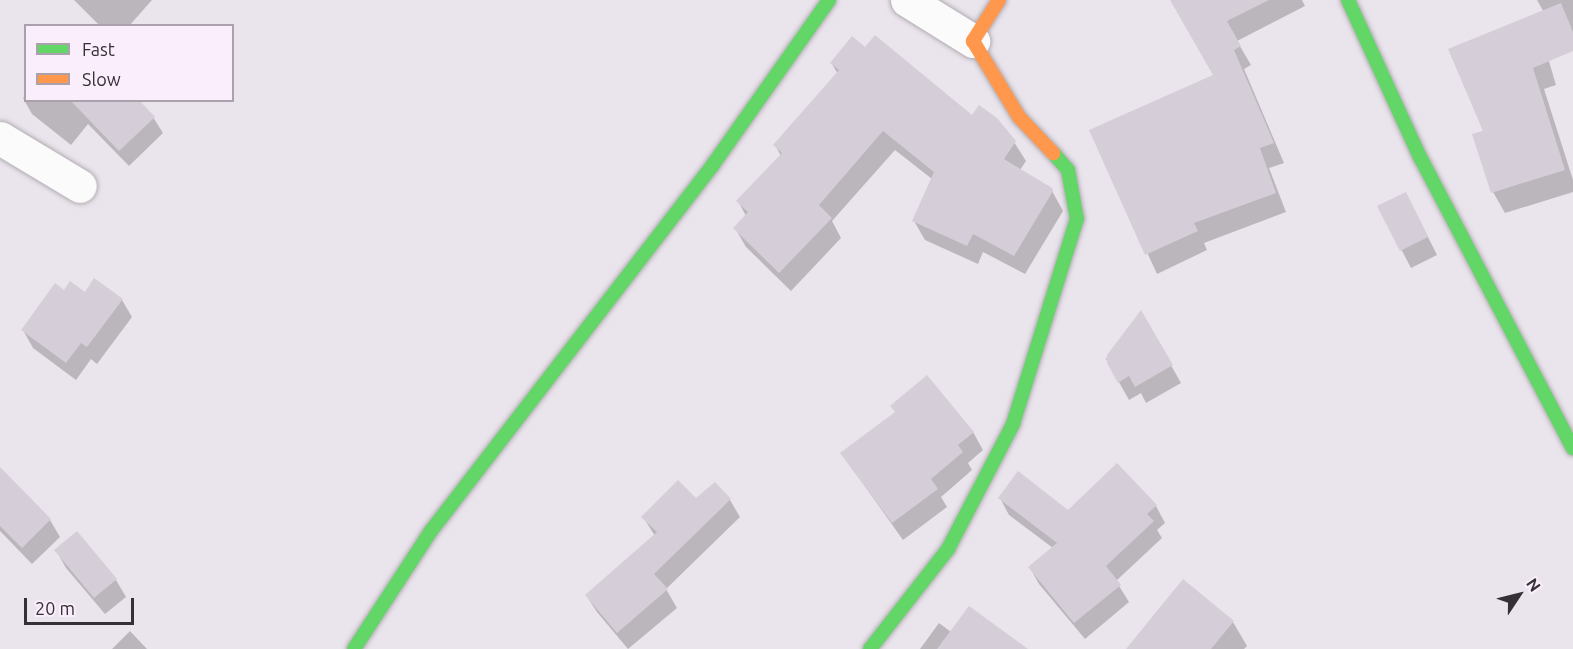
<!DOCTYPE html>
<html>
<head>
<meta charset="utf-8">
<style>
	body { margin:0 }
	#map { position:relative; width:1573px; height:649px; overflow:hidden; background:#eae4ec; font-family:Ubuntu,sans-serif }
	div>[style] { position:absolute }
	.shadow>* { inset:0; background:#0003 }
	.building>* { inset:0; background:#d5cdd7 }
	.roads { filter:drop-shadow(0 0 2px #b1acb2) drop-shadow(0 0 2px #b1acb2) }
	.street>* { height:33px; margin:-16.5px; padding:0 16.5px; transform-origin:16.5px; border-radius:16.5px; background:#fcfbfc }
	.fast>* { height:14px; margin:-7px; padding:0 7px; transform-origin:7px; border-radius:7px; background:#63d668 }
	.slow>* { height:14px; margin:-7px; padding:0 7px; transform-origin:7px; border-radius:7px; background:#ff974d }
	span { translate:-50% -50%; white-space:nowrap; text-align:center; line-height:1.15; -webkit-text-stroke:4.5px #faedfc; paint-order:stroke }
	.legend { position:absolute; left:24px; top:24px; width:210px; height:78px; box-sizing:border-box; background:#faedfc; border:2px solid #aba1ad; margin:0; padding:8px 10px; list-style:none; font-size:18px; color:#353036 }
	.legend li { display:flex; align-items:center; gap:12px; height:30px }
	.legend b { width:30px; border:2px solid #aba1ad }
	.north { position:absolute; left:1489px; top:565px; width:60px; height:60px; -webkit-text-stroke:4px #faedfc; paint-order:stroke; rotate:55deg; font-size:16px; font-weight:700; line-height:24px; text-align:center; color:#353036 }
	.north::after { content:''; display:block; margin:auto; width:21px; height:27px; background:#353036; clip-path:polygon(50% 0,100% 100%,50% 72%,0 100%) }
	.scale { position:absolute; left:24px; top:598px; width:110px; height:27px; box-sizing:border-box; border:3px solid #353036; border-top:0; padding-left:8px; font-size:18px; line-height:21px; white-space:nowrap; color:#353036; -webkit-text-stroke:4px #faedfc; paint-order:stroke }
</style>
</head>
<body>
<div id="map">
	<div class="shadow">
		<i style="clip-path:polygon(74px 0,152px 0,129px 26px,100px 26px)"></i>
		<i style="clip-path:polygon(1172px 0,1302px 0,1305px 6px,1237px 41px,1251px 65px,1244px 69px,1284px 163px,1269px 168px,1286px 212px,1204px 243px,1207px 250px,1157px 274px,1091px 131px,1215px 76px)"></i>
		<i style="clip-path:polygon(1537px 0,1573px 0,1573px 34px,1550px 23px)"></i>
		<i style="clip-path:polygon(1542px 38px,1556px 85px,1544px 89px,1573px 180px,1573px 192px,1505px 213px,1493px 192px,1485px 132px)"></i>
		<i style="clip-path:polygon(866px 49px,1014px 142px,1026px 161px,1020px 170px,1051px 189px,1063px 211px,1025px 274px,983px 252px,978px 264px,925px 240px,914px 221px,932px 179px,895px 150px,832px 221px,841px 238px,791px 291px,746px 247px,735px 228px,746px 216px,738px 201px,781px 156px,775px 145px,838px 74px,832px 64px)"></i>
		<i style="clip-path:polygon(26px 95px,26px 100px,137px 100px,153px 117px,163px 133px,129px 166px,88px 124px,71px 145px,32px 114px,23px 98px)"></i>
		<i style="clip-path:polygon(1379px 207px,1415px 211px,1437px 255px,1411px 268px)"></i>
		<i style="clip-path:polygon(85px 294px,122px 300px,132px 317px,97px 364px,91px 359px,76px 380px,33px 348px,23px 330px)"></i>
		<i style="clip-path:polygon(1141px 312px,1181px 383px,1146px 403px,1141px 393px,1129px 400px,1106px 359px)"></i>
		<i style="clip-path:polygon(892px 406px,973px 432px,983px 450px,968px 463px,972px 470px,941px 497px,947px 507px,903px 540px,842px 454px,896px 413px)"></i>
		<i style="clip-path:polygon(0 490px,50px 520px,60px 537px,32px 564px,0 531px)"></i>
		<i style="clip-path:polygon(1000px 498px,1068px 512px,1156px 506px,1165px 523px,1157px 530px,1162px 538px,1116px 581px,1129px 602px,1085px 639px,1039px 584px,1030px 568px,1053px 548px,1009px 515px)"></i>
		<i style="clip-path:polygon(730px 500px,740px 517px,666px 589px,677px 608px,628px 649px,597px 612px,586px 595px,655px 536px,643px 517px,696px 501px)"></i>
		<i style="clip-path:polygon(56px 550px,116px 580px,126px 597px,105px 614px,66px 568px)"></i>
		<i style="clip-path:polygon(1233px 622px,1247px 646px,1244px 649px,1128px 649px)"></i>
		<i style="clip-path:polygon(939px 623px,951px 632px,1025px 649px,920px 649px)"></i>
		<i style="clip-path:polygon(130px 631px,147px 649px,112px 649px)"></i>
	</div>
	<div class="building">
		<i style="clip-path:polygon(1170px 0,1269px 0,1227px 21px,1241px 46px,1234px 50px,1274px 143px,1260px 148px,1276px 193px,1194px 223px,1198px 231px,1145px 255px,1089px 130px,1213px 75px)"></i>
		<i style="clip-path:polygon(1561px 3px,1573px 32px,1573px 51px,1533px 68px,1565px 170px,1491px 193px,1472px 134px,1483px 131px,1448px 49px)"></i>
		<i style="clip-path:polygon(875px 35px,972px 115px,979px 105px,997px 118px,1016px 141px,1004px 159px,1052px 188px,1053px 191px,1014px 256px,973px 234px,967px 246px,912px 221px,934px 172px,883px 131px,819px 205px,832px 218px,779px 273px,733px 228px,748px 212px,736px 201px,782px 153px,773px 145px,839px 70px,830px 63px,852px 36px,865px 47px)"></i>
		<i style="clip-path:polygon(70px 100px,139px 100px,155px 117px,119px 151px)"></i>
		<i style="clip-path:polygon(1406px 192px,1428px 237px,1400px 251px,1377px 206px)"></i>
		<i style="clip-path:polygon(94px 278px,123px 299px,87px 347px,81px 343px,66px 363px,21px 330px,55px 283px,64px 290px,70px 281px,85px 292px)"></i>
		<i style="clip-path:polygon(1141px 310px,1173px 365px,1135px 387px,1129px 376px,1118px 383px,1107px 363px,1107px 355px)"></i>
		<i style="clip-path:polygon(927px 375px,974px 432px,958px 445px,963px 452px,931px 479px,938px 489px,892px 523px,840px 453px,895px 412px,890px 406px)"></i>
		<i style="clip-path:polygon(1117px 463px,1157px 505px,1147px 514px,1154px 521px,1106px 566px,1121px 585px,1074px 623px,1028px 567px,1057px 543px,998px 498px,1018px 471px,1068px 510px)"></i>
		<i style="clip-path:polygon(0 467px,51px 519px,22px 548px,0 526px)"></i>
		<i style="clip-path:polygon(678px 480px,696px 498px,715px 482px,731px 499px,654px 574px,668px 589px,617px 633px,585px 595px,657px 532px,641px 517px)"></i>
		<i style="clip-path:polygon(77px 531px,117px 579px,94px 598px,54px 550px)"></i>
		<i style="clip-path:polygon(1183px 579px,1234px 621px,1211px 649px,1126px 649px)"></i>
		<i style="clip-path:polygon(969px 606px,1028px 649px,937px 649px)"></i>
	</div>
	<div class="roads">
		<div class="street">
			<i style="left:907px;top:0;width:78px;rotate:31.8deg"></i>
			<i style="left:0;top:138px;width:93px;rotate:31deg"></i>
		</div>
		<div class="fast">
			<i style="left:1348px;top:0;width:173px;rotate:65.4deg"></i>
			<i style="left:1420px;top:157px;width:329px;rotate:62.3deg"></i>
			<i style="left:354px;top:649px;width:141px;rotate:-56.9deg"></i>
			<i style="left:431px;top:531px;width:461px;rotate:-52.4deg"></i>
			<i style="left:712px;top:166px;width:203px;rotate:-54.8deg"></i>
			<i style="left:870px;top:649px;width:127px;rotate:-52deg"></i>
			<i style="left:948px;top:549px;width:141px;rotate:-62.5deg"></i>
			<i style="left:1013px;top:424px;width:215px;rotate:-72.7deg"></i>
			<i style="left:1077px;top:219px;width:50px;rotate:-100.4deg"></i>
			<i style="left:1068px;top:170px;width:23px;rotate:-131deg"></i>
		</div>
		<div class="slow">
			<i style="left:999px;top:0;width:49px;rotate:122.4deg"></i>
			<i style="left:973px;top:41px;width:89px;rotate:58.8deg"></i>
			<i style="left:1019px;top:117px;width:50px;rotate:46.6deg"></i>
		</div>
	</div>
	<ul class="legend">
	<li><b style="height:8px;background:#63d668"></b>Fast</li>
	<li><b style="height:8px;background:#ff974d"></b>Slow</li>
	</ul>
	<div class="north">N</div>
	<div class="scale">20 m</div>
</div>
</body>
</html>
